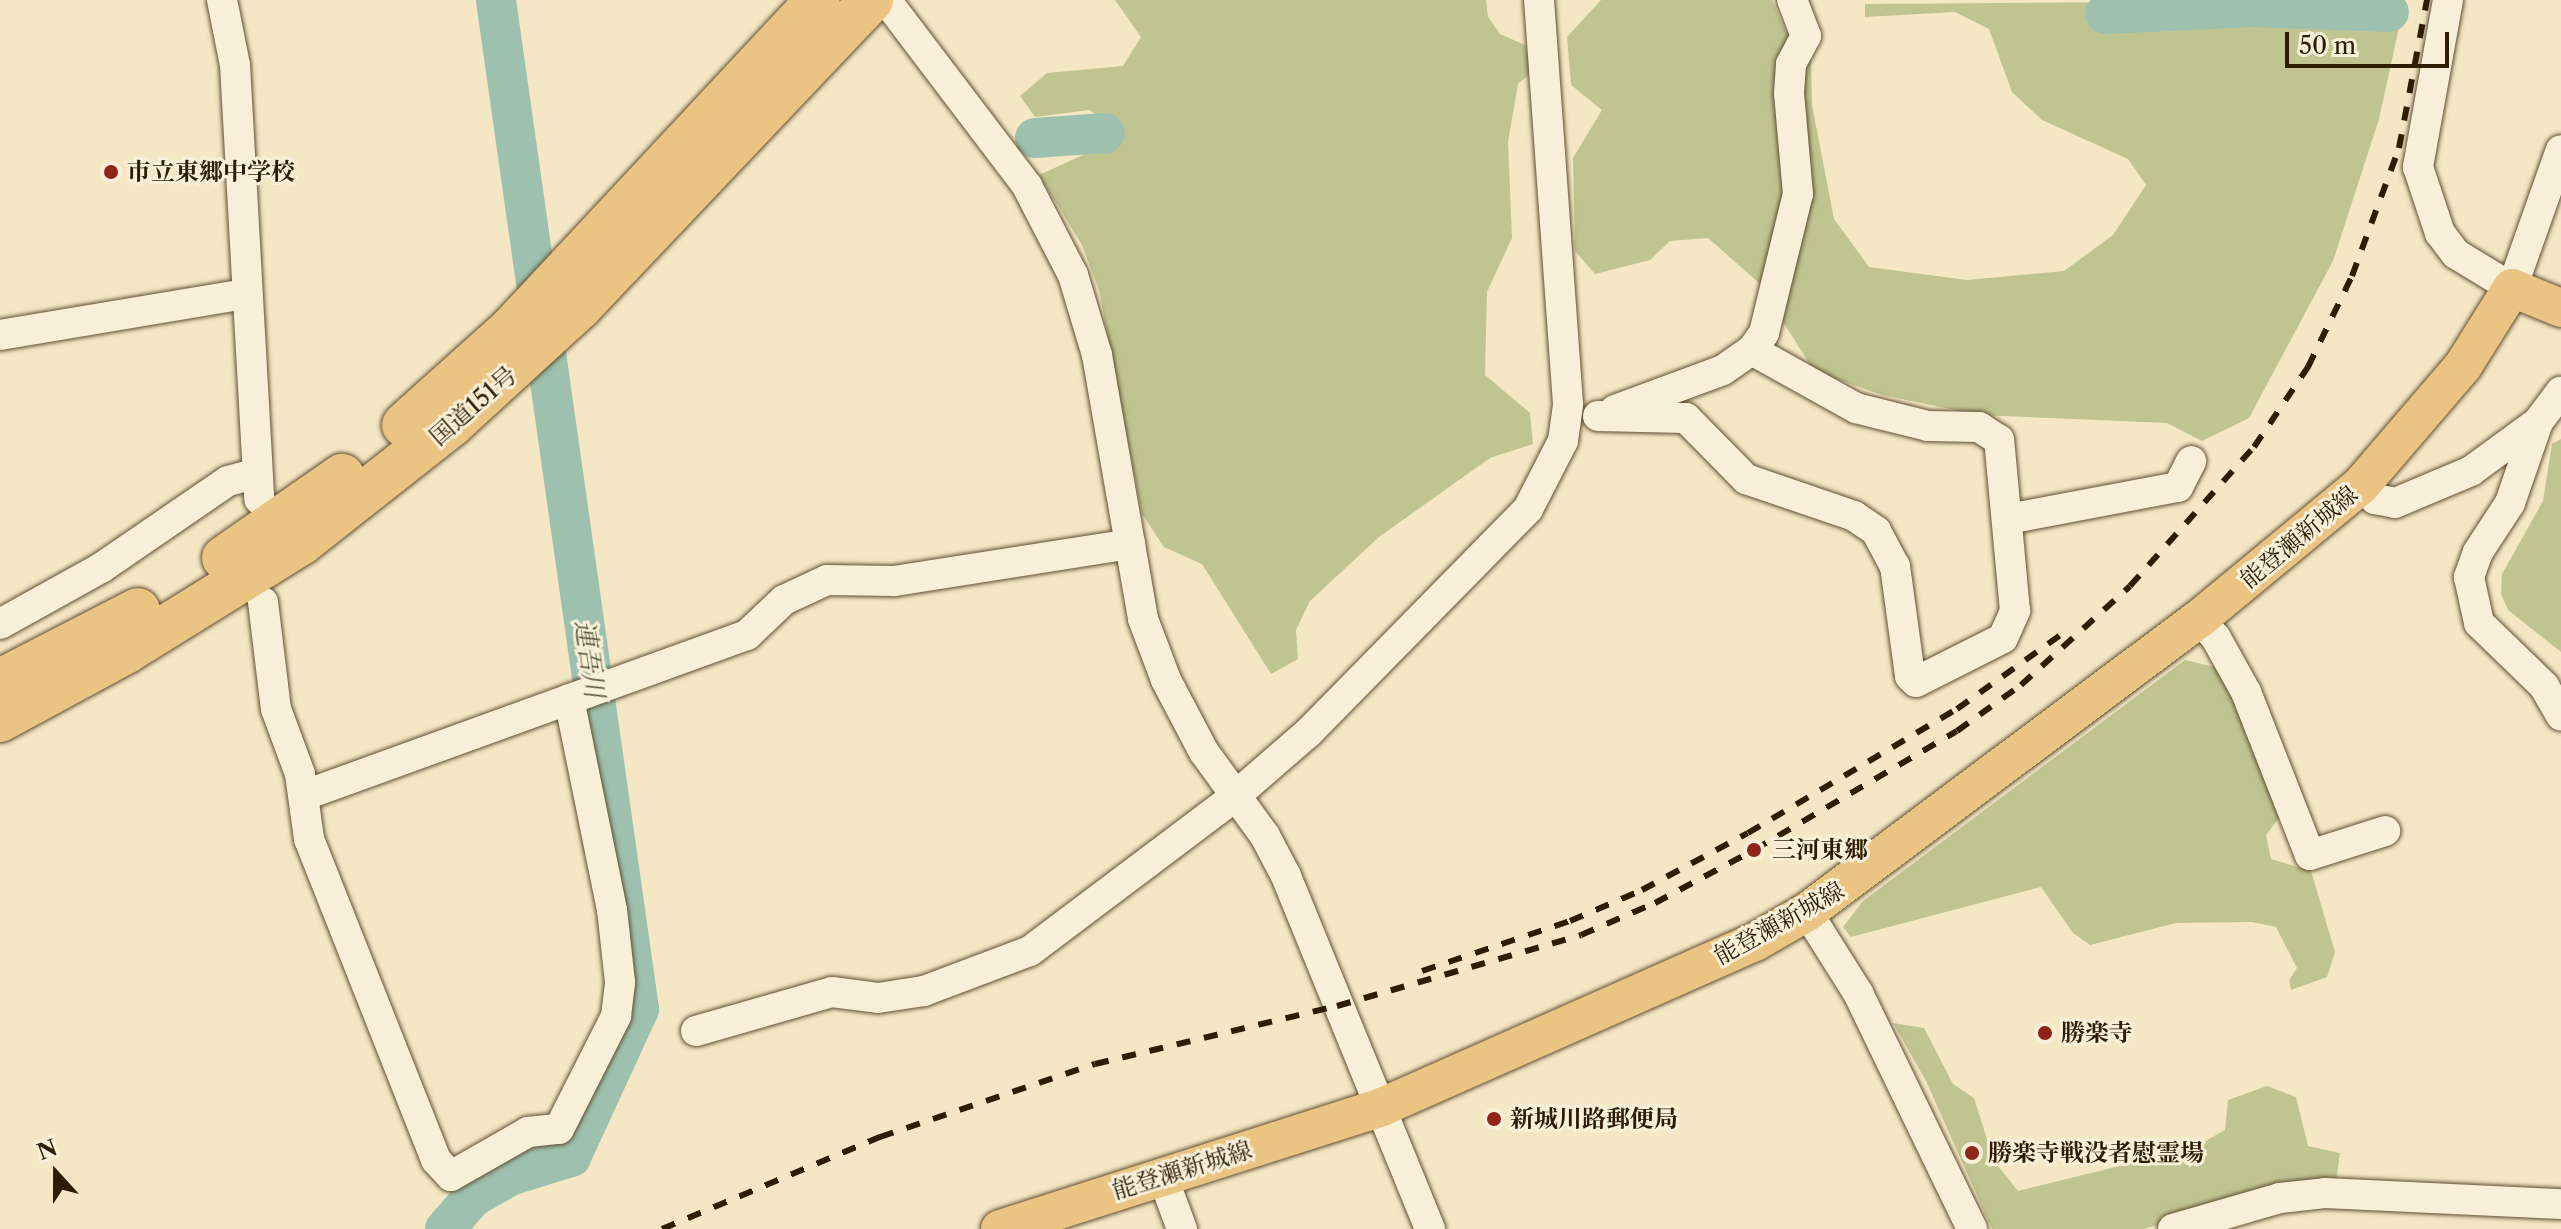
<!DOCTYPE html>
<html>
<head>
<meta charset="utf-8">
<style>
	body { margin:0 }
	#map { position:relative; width:2561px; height:1229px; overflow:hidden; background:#f5e7c4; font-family:"Libre Caslon Text","Noto Serif JP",serif }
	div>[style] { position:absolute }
	.green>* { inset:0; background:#c0c491 }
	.river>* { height:40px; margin:-20px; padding:0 20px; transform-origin:20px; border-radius:20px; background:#9dc1ae }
	.roads { filter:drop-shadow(0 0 2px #604f33) drop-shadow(0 0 2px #604f33) }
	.minor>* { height:30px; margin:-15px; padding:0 15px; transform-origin:15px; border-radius:15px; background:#f8efd9 }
	.major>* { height:38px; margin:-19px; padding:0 19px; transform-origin:19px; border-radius:19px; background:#eac482 }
	.highway>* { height:44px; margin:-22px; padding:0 22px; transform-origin:22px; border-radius:22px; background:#eac482 }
	.rail>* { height:6px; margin-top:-3px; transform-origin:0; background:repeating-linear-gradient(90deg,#2e1c03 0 14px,transparent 0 28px) }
	.dots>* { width:22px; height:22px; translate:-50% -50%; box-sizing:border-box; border:4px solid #f8efd9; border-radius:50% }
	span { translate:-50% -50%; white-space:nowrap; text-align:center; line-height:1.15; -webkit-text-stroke:6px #f8efd9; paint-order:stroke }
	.poi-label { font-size:24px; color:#2e1c03; font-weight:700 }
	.left { translate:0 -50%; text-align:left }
	.street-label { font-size:24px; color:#2e1c03 }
	.water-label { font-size:26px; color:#55563f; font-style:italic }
	.north { position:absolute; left:16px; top:1133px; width:80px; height:80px; -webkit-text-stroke:6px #f8efd9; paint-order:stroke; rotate:339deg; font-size:22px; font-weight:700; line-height:32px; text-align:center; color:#2e1c03 }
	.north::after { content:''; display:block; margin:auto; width:28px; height:36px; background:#2e1c03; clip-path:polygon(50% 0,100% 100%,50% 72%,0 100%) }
	.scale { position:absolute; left:2285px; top:32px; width:164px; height:36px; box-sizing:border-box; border:4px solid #2e1c03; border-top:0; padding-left:10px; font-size:24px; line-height:28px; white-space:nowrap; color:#2e1c03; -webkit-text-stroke:6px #f8efd9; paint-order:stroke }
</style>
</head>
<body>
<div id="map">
	<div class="green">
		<i style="clip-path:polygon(1115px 0,1486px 0,1488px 17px,1500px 34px,1525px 45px,1532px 72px,1518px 84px,1508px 142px,1512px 238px,1487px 292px,1485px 375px,1530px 413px,1533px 444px,1490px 458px,1379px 537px,1310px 601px,1296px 630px,1298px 659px,1271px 674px,1202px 564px,1164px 547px,1142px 514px,1099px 290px,1082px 245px,1039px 175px,1096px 149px,1113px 125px,1089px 110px,1035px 117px,1020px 96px,1047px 73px,1123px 66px,1141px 37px)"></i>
		<i style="clip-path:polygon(1601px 0,1772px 0,1785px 30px,1811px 56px,1812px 105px,1834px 219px,1869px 267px,1967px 280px,2064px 271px,2113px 235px,2146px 185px,2128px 159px,2042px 120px,2012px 92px,1989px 29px,1955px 12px,1865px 17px,1865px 4px,2405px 0,2379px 119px,2333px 261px,2249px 418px,2202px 441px,2167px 423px,1980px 415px,1882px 395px,1814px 371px,1758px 282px,1708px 238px,1670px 241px,1650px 260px,1595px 274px,1575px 251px,1573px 158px,1602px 110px,1571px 85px,1567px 37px)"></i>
		<i style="clip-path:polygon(2561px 439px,2561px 652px,2508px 610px,2501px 594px,2502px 574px,2543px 501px,2552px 444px)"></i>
		<i style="clip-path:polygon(2185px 660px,2214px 667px,2253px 716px,2282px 814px,2266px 835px,2271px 859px,2311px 871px,2335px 952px,2327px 977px,2291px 990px,2289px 980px,2297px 968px,2276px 927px,2252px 922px,2176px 923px,2090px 945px,2073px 933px,2041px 887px,1851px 937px,1843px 927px,1863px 901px)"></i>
		<i style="clip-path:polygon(1893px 1023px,1924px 1028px,1953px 1084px,1974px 1098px,1994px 1161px,2018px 1191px,2193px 1148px,2225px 1130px,2228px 1100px,2267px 1086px,2296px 1097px,2308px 1146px,2340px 1153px,2336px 1182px,2280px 1190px,2143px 1229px,1992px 1229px,1926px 1081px)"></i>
	</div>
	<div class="river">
		<i style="left:2105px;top:14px;width:146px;rotate:-2.7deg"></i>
		<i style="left:2251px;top:7px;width:138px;rotate:2.1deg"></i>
		<i style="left:1035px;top:138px;width:70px;rotate:-4.1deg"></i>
		<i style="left:445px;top:1229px;width:43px;rotate:-48.8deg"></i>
		<i style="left:473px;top:1197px;width:45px;rotate:-29.4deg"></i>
		<i style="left:512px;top:1175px;width:62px;rotate:-17deg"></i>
		<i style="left:571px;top:1157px;width:163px;rotate:-65.3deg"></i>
		<i style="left:639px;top:1009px;width:1019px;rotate:-98.07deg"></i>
	</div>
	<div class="roads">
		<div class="minor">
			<i style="left:222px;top:0;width:66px;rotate:78.7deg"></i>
			<i style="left:235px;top:65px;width:435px;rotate:86.8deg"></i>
			<i style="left:886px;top:0;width:233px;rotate:52.8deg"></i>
			<i style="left:1027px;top:186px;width:100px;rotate:62.7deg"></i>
			<i style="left:1073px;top:275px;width:84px;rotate:73.3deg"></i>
			<i style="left:1097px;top:355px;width:268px;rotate:80.1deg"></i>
			<i style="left:1143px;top:619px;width:65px;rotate:69.3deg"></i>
			<i style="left:1166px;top:680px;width:81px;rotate:62.2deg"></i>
			<i style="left:1204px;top:752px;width:104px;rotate:54deg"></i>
			<i style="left:1265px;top:836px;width:45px;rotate:62.3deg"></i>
			<i style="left:1286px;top:876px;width:381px;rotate:67.8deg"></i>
			<i style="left:2448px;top:0;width:170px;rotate:100.2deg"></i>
			<i style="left:2418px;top:167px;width:70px;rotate:71.6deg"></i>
			<i style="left:2440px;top:233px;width:26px;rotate:53deg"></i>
			<i style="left:2456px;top:254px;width:66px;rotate:31.3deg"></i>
			<i style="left:2512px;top:288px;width:146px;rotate:-70.5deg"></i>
			<i style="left:0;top:335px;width:247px;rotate:-9.5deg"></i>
			<i style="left:1615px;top:410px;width:115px;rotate:-20.3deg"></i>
			<i style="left:1723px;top:370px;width:35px;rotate:-35deg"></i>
			<i style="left:1752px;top:350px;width:21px;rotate:-55deg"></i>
			<i style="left:1764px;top:333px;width:143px;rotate:-76.3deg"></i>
			<i style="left:1798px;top:194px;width:101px;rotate:-95.1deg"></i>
			<i style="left:1789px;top:93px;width:29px;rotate:-86deg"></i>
			<i style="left:1791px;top:64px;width:32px;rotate:-62deg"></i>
			<i style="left:1806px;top:36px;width:39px;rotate:-111deg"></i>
			<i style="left:1598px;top:416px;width:88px;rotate:1.3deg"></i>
			<i style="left:1686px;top:418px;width:86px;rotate:45.5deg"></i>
			<i style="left:1746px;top:479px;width:114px;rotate:18.9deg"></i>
			<i style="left:1854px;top:516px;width:27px;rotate:34deg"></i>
			<i style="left:1876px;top:531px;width:40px;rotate:62deg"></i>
			<i style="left:1895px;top:566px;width:111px;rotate:82.2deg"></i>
			<i style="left:1910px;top:676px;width:8px;rotate:45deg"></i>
			<i style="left:1916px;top:682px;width:97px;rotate:-26.8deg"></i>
			<i style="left:2003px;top:638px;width:30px;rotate:-66deg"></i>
			<i style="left:2015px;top:611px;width:172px;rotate:-95.3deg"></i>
			<i style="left:1999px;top:440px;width:24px;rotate:-147deg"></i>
			<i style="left:1979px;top:427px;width:51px;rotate:-178.9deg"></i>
			<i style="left:1928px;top:426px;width:74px;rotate:-166deg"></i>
			<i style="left:1856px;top:408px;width:119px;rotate:-150.9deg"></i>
			<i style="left:2538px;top:422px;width:86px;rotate:109.1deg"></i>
			<i style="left:2510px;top:503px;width:59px;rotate:123.1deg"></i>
			<i style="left:2478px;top:552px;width:27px;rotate:110deg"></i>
			<i style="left:2469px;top:577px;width:47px;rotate:77.7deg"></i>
			<i style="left:2479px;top:623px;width:91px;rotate:44.1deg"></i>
			<i style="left:2544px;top:686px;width:34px;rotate:60deg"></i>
			<i style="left:2361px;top:485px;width:20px;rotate:45deg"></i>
			<i style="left:2375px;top:499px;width:20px;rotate:11deg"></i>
			<i style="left:2395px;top:503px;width:82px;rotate:-22.8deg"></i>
			<i style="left:2471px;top:471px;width:83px;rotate:-36.2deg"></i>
			<i style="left:2538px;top:422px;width:38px;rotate:-53deg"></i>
			<i style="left:2008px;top:519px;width:173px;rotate:-10.7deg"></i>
			<i style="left:2178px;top:487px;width:29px;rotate:-63deg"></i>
			<i style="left:263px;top:602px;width:108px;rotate:83.1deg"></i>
			<i style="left:276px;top:709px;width:69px;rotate:69.7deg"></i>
			<i style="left:300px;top:774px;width:66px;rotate:82.1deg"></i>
			<i style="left:309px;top:839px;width:345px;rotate:68.4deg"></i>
			<i style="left:436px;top:1160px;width:22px;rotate:47deg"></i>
			<i style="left:451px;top:1176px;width:89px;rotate:-29.7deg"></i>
			<i style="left:528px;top:1132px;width:31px;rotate:-6deg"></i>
			<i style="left:559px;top:1129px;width:127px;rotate:-63.2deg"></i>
			<i style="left:616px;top:1016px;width:34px;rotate:-83deg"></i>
			<i style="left:620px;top:982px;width:72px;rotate:-96.3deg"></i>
			<i style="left:612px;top:910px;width:215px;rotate:-101.5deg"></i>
			<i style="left:2199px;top:619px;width:25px;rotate:48deg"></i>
			<i style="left:2216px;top:638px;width:62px;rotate:60.9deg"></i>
			<i style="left:2246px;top:692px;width:175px;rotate:68.6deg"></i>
			<i style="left:2310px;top:855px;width:79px;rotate:-17.7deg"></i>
			<i style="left:0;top:624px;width:115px;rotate:-29deg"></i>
			<i style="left:101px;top:568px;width:154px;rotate:-34.4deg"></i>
			<i style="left:228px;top:481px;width:30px;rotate:-15deg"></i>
			<i style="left:305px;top:795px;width:470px;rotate:-19.9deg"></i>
			<i style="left:747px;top:635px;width:51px;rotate:-43.4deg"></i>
			<i style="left:784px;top:600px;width:47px;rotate:-24.9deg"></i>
			<i style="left:827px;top:580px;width:67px;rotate:0.9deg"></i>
			<i style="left:894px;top:581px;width:239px;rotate:-8.9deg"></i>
			<i style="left:1807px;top:912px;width:96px;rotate:57.8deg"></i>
			<i style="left:1858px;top:993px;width:262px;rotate:64.2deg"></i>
			<i style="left:696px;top:1031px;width:141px;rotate:-16deg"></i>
			<i style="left:832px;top:992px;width:46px;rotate:7.4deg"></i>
			<i style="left:878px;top:998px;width:47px;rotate:-8.7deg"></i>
			<i style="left:924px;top:991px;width:113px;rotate:-20.7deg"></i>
			<i style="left:1030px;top:951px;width:256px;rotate:-37deg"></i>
			<i style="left:1234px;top:797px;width:98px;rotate:-40.9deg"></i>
			<i style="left:1308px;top:733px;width:314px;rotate:-45.5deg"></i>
			<i style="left:1528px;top:509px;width:76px;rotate:-62.8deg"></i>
			<i style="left:1563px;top:441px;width:37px;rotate:-82deg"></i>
			<i style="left:1568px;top:404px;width:405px;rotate:-94.1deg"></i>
			<i style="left:1162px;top:1175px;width:58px;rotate:69.7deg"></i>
			<i style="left:2173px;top:1229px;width:111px;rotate:-16.2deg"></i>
			<i style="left:2280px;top:1198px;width:45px;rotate:-6.3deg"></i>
			<i style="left:2325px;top:1193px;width:236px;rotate:2.7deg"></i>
		</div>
		<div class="major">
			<i style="left:1000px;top:1229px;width:401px;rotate:-17.7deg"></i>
			<i style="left:1382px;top:1107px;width:408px;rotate:-23.9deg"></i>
			<i style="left:1755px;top:942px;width:60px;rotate:-30deg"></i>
			<i style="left:1807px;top:912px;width:489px;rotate:-36.8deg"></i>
			<i style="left:2199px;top:619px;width:210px;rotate:-39.6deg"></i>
			<i style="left:2361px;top:485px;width:157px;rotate:-49.4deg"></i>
			<i style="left:2463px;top:366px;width:92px;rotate:-57.9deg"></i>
			<i style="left:2512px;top:288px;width:53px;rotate:22.2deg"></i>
		</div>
		<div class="highway">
			<i style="left:404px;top:425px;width:144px;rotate:-41.9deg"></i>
			<i style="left:511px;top:329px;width:450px;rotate:-47deg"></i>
			<i style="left:224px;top:558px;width:144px;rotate:-34.8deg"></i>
			<i style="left:0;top:681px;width:155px;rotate:-27.2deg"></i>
			<i style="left:0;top:720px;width:145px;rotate:-28.5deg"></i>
			<i style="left:127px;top:651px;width:205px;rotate:-31.8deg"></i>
			<i style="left:301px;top:543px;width:191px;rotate:-38.2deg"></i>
			<i style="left:451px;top:425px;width:175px;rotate:-42.5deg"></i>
			<i style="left:580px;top:307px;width:423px;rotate:-46.5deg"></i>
		</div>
	</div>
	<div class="rail">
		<i style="left:1422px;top:971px;width:156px;rotate:-18.7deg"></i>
		<i style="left:1570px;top:921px;width:78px;rotate:-23.3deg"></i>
		<i style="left:1642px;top:890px;width:120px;rotate:-28.3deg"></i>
		<i style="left:1748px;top:833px;width:243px;rotate:-30.7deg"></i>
		<i style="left:1957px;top:709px;width:130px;rotate:-35.6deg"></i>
		<i style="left:662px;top:1229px;width:237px;rotate:-22.9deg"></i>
		<i style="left:880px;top:1137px;width:227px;rotate:-18.8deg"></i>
		<i style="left:1095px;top:1064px;width:249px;rotate:-13.5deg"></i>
		<i style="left:1337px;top:1006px;width:254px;rotate:-16.2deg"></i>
		<i style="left:1581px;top:935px;width:81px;rotate:-23.4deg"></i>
		<i style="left:1655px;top:903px;width:112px;rotate:-28.2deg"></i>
		<i style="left:1754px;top:850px;width:235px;rotate:-30.4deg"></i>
		<i style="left:1957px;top:731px;width:79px;rotate:-35.7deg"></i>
		<i style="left:2021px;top:685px;width:147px;rotate:-42.2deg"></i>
		<i style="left:2130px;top:586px;width:186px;rotate:-48.3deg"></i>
		<i style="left:2254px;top:447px;width:97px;rotate:-56deg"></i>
		<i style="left:2308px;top:367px;width:101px;rotate:-64.2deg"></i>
		<i style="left:2352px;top:276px;width:136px;rotate:-69.8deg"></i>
		<i style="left:2399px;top:148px;width:151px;rotate:-79.3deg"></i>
	</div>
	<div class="dots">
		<i style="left:111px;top:172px;background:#8f2418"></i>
		<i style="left:1754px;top:850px;background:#8f2418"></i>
		<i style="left:2045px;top:1033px;background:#8f2418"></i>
		<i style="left:1494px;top:1119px;background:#8f2418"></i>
		<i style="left:1972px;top:1153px;background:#8f2418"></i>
	</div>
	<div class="poi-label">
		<span class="left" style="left:127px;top:172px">市立東郷中学校</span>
		<span class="left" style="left:1772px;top:850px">三河東郷</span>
		<span class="left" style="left:2061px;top:1033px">勝楽寺</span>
		<span class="left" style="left:1510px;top:1119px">新城川路郵便局</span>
		<span class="left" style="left:1988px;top:1153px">勝楽寺戦没者慰霊場</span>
	</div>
	<div class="street-label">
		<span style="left:473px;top:406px;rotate:-41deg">国道151号</span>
		<span style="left:2299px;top:537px;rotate:-40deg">能登瀬新城線</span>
		<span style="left:1779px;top:923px;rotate:-29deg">能登瀬新城線</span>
		<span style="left:1182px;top:1170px;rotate:-17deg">能登瀬新城線</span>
	</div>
	<div class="water-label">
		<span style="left:589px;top:659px;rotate:82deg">連吾川</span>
	</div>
	<div class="north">N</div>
	<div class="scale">50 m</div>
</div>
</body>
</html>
